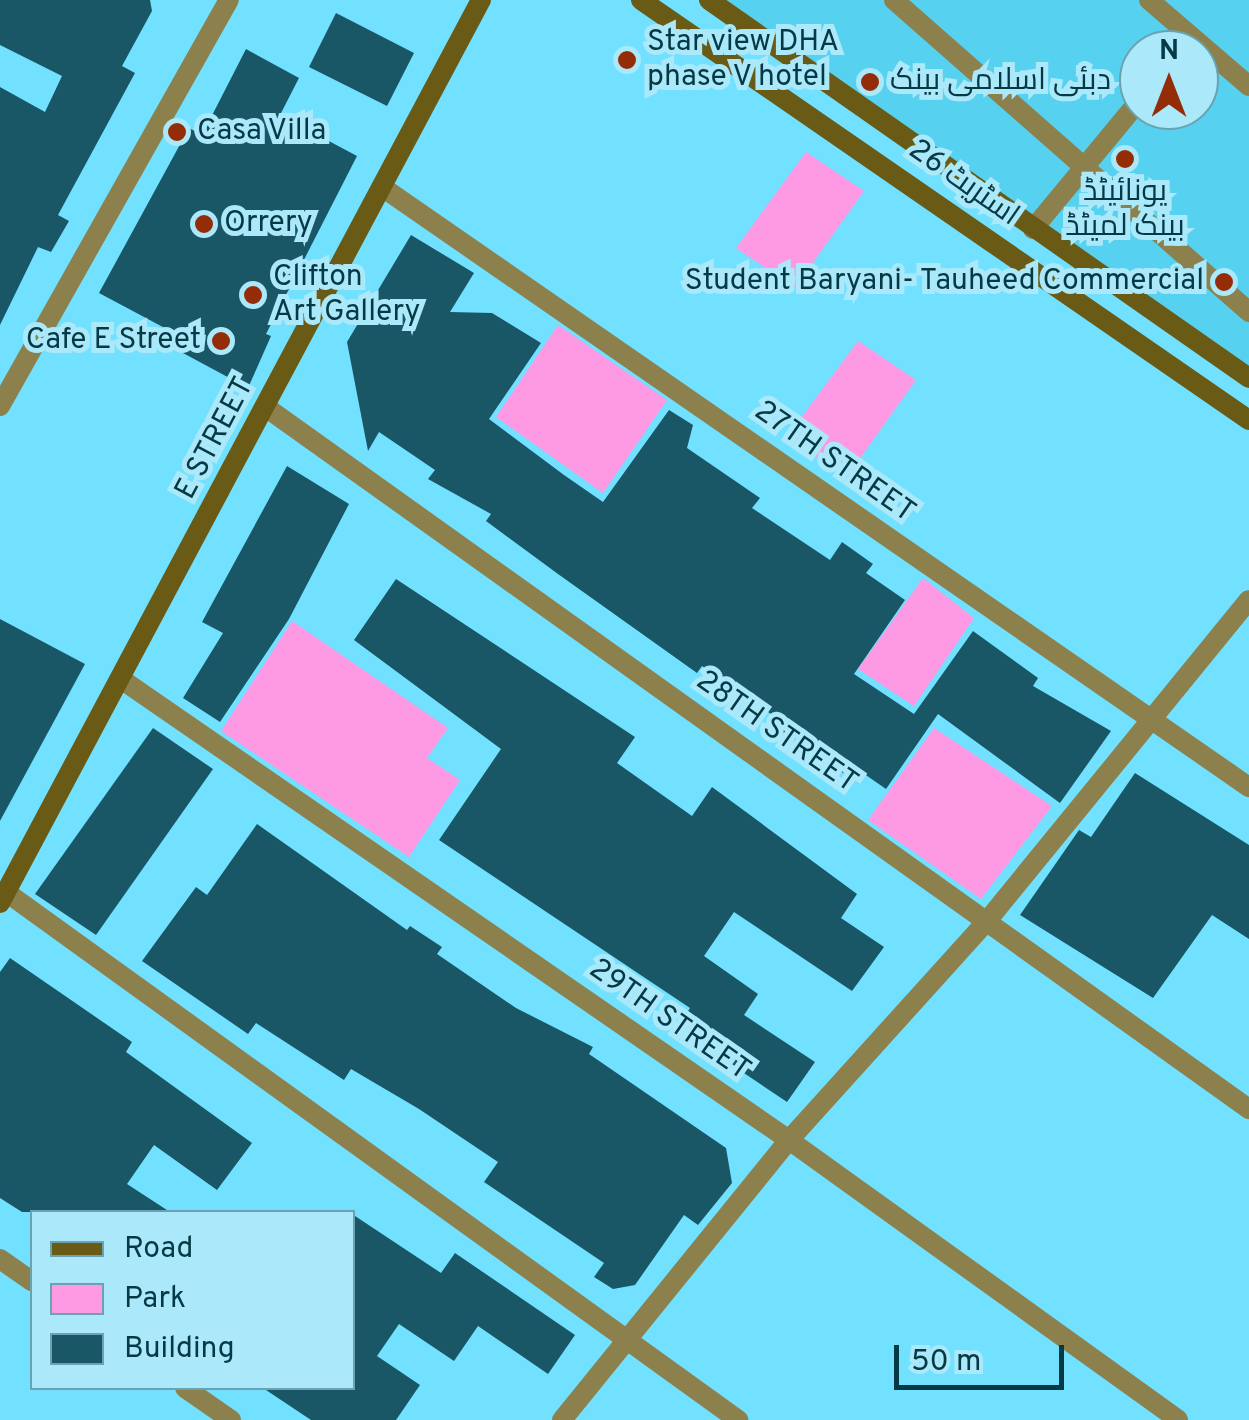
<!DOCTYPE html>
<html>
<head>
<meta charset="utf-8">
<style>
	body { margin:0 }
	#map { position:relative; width:1249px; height:1420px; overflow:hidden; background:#71e1ff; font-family:Overpass,Cairo,sans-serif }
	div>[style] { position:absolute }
	.built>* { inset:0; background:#56d1f0 }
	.green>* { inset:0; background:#fe99e3 }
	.building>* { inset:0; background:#195766 }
	.minor>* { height:20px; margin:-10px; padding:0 10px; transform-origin:10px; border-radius:10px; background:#8c814d }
	.secondary>* { height:20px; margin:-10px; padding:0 10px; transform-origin:10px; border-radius:10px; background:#695b15 }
	.dots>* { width:28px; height:28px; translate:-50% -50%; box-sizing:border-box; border:5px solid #abe8f9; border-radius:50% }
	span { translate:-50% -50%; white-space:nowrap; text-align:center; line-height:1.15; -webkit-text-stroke:10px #abe8f9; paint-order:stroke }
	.poi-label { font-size:30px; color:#053945 }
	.left { translate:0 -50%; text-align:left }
	.right { translate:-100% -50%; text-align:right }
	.street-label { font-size:30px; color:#053945 }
	.legend { position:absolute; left:30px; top:1210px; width:325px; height:180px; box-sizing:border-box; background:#abe8f9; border:2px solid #69a2b1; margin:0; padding:12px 18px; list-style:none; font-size:30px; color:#053945 }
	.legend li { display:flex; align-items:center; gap:20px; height:50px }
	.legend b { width:50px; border:2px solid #69a2b1 }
	.north { position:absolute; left:1119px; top:30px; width:100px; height:100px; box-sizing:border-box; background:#abe8f9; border:2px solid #69a2b1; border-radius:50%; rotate:0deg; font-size:28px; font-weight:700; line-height:40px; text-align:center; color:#053945 }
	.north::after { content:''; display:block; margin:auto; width:35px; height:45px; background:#942d07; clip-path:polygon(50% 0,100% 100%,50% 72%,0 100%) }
	.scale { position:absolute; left:894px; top:1345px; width:170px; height:45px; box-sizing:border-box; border:5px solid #053945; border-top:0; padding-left:12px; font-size:30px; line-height:35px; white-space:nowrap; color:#053945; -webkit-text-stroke:8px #abe8f9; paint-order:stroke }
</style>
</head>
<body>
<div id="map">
	<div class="built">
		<i style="clip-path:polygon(evenodd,721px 0,1249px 0,1249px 371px,721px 0,1139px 50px,1199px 50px,1199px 110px,1139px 110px,1139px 50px)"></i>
	</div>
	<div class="green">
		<i style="clip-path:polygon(806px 152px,864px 191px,795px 288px,736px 248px)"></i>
		<i style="clip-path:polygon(558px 325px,667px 400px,603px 493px,496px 417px)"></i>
		<i style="clip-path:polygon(858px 341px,916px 380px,846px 478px,787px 437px)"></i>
		<i style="clip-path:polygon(923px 578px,974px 618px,914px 706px,858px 669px)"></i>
		<i style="clip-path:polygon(292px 621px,448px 728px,427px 758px,460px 780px,409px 857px,221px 731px)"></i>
		<i style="clip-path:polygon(934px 728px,1052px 806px,981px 899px,868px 820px)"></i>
	</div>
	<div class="building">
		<i style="clip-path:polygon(0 0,150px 0,152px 11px,122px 66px,135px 73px,58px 215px,69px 221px,51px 252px,38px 247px,0 325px,0 87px,45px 112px,62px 76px,0 45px)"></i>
		<i style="clip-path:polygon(336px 13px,414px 53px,387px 106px,309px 67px)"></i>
		<i style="clip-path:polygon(246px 49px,299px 78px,280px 115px,357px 156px,266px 334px,271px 336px,248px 388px,170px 346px,176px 334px,99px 293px,189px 128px,202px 135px)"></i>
		<i style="clip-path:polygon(411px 235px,474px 273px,450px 312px,492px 313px,541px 343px,489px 419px,564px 475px,603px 502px,669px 410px,693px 425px,687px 448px,760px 498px,752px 508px,830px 560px,842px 542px,873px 564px,866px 573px,905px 600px,854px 674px,914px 714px,973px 631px,1038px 678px,1033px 686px,1111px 731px,1060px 803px,938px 714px,886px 789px,850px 764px,843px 773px,776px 728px,781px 721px,702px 666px,697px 673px,558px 574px,486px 521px,491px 514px,428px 479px,435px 470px,379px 432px,368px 451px,347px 342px)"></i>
		<i style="clip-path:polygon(287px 466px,349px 504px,289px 619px,220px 722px,183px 698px,223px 633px,202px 622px)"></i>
		<i style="clip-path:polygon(396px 579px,635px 737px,617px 763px,692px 816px,712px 787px,857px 894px,841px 918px,884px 947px,852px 991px,734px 912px,704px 956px,758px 994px,744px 1015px,815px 1062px,787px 1102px,732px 1065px,743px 1050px,687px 1013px,690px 1008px,439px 840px,501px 749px,354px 640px)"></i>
		<i style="clip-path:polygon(0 619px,85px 664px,0 821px)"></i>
		<i style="clip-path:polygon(153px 728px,213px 769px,96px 935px,35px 894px)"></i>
		<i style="clip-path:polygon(1135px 773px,1249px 845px,1249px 939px,1212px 915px,1153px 998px,1020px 915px,1079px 830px,1091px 837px)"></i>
		<i style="clip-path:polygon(257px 824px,407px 930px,410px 926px,442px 947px,437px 954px,516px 1008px,593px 1047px,589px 1054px,726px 1148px,732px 1183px,698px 1225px,684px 1215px,635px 1285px,613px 1289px,594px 1277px,604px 1263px,484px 1182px,498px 1162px,419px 1109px,351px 1069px,344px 1080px,256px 1023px,248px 1034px,142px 961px,196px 887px,207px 895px)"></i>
		<i style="clip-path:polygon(10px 958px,132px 1042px,126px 1052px,252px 1143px,217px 1190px,154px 1145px,127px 1184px,170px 1212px,22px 1212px,0 1198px,0 972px)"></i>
		<i style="clip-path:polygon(352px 1214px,441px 1273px,455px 1253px,575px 1335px,548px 1374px,478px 1326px,454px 1361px,399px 1324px,377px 1356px,420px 1385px,396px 1420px,311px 1420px,263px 1388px,352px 1388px)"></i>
	</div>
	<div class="minor">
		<i style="left:894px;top:0;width:473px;rotate:41.3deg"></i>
		<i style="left:1149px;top:0;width:132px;rotate:40.7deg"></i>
		<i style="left:385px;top:189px;width:1051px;rotate:34.69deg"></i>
		<i style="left:1033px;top:229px;width:166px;rotate:-50.4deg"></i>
		<i style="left:0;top:406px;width:466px;rotate:-60.6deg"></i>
		<i style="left:267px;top:408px;width:1207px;rotate:35.52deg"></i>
		<i style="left:121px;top:679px;width:812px;rotate:34.61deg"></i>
		<i style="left:789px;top:1140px;width:479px;rotate:35.7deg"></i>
		<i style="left:6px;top:892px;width:903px;rotate:35.8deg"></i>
		<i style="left:0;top:1259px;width:39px;rotate:35deg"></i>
		<i style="left:185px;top:1388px;width:56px;rotate:34.8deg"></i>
		<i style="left:562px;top:1420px;width:360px;rotate:-51deg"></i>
		<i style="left:789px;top:1140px;width:295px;rotate:-47.9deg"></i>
		<i style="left:987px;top:921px;width:414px;rotate:-50.8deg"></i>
	</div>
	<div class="secondary">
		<i style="left:641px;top:0;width:739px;rotate:34.64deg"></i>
		<i style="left:709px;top:0;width:659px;rotate:34.99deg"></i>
		<i style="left:0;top:903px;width:1023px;rotate:-61.96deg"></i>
	</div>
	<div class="dots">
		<i style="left:627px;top:60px;background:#942d07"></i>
		<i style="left:870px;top:82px;background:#942d07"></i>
		<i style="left:177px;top:132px;background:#942d07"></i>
		<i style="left:1125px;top:159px;background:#942d07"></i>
		<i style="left:204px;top:224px;background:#942d07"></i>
		<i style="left:1224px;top:282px;background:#942d07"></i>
		<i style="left:253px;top:295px;background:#942d07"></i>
		<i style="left:221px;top:341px;background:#942d07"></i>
	</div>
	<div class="poi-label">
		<span class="left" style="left:647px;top:60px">Star view DHA<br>phase V hotel</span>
		<span class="left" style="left:890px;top:82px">دبئی اسلامی بینک</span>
		<span class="left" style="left:197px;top:132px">Casa Villa</span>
		<span style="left:1125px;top:210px">یونائیٹڈ<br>بینک لمیٹڈ</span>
		<span class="left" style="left:224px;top:224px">Orrery</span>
		<span class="left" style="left:273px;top:295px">Clifton<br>Art Gallery</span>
		<span class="right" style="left:1204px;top:282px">Student Baryani- Tauheed Commercial</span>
		<span class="right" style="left:201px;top:341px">Cafe E Street</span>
	</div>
	<div class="street-label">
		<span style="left:963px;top:184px;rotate:35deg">اسٹریٹ 26</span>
		<span style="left:216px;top:439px;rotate:-62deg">E STREET</span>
		<span style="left:834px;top:463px;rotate:35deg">27TH STREET</span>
		<span style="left:776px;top:733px;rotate:35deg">28TH STREET</span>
		<span style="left:669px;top:1021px;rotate:35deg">29TH STREET</span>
	</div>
	<ul class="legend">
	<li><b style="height:12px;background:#695b15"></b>Road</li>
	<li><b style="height:28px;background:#fe99e3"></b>Park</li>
	<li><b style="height:28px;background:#195766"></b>Building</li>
	</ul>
	<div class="north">N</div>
	<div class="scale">50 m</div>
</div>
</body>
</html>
